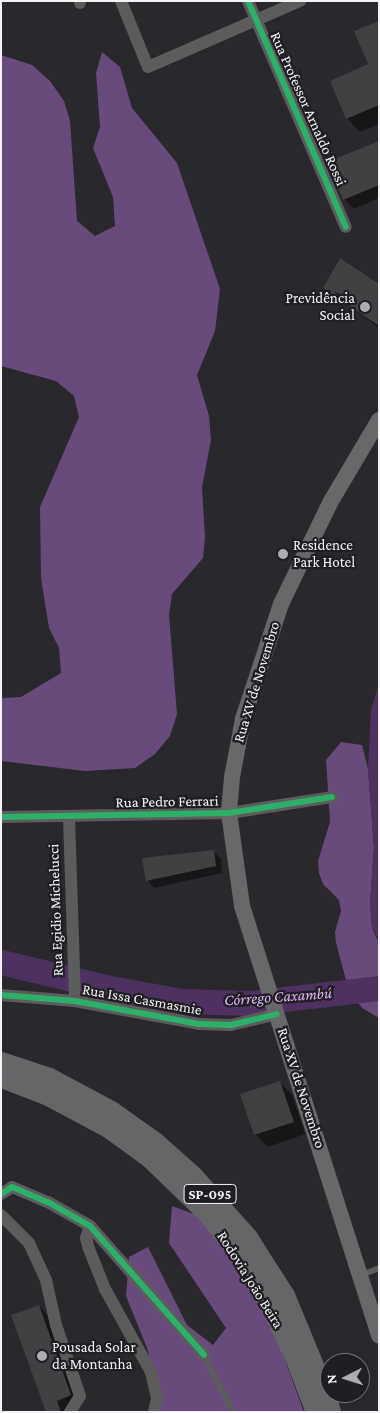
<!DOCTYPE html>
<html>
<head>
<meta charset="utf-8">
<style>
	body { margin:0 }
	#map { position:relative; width:380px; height:1413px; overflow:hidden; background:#2a282c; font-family:"Crimson Pro",serif }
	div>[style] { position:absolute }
	.forest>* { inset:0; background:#684b7c }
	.water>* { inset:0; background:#4e3161 }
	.shadow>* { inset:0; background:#0007 }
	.river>* { height:25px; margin:-12.5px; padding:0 12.5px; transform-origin:12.5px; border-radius:12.5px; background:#4e3161 }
	.building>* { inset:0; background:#414043 }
	.service>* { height:6px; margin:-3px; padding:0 3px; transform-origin:3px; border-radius:3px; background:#5d5c5d }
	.minor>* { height:12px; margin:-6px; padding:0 6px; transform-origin:6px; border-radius:6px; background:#5d5c5d }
	.secondary>* { height:16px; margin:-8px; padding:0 8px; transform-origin:8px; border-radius:8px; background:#686769 }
	.primary>* { height:19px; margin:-9.5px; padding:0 9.5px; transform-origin:9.5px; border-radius:9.5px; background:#666568 }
	.cycleway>* { height:6px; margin:-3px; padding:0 3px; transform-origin:3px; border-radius:3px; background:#2db169 }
	.dots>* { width:14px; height:14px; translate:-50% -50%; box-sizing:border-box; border:2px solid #211e23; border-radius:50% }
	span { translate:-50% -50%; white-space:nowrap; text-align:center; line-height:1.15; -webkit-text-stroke:4.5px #211e23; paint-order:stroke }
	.shield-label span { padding:1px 4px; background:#211e23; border:1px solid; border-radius:4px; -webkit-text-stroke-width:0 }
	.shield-label { font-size:14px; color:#f5f3f7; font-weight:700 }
	.street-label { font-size:15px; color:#f5f3f7 }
	.poi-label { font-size:15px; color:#f5f3f7 }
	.right { translate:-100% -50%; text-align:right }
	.left { translate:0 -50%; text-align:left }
	.water-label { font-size:16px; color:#dcb5f6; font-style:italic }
	.frame { position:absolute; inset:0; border:2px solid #f5f3f7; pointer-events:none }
	.north { position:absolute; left:320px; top:1353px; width:50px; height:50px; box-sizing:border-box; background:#211e23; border:1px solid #767378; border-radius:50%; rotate:265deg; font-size:14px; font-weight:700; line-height:20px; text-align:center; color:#f5f3f7 }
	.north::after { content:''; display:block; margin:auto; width:18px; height:22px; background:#aeacb0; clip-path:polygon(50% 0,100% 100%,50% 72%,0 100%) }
</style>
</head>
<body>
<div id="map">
	<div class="forest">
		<i style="clip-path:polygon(102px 52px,120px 67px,132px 108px,177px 163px,220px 289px,215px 331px,197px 375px,209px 416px,211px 440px,202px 487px,205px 537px,203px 558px,172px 594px,169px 615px,177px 714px,170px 736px,155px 754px,135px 768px,85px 771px,1px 761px,1px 698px,21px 697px,61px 673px,59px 648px,49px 628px,41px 578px,40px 507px,79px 417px,74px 396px,56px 381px,1px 366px,1px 55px,32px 65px,50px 81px,64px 101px,70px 121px,77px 221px,95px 236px,115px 226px,113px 197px,93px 148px,100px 127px,96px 73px)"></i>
		<i style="clip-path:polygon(341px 742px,362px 745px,368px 769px,374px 848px,370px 903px,372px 928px,379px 943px,379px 1018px,362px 1008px,349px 991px,336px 943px,335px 932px,341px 911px,339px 900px,323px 884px,319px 873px,318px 861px,330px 822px,326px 760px)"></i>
		<i style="clip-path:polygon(172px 1206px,218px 1223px,263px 1300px,304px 1412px,156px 1412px,159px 1399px,147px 1348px,126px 1296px,129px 1257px,148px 1247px,187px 1325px,213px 1345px,226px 1328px,169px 1243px)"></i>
	</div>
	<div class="water">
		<i style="clip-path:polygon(379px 684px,379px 939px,372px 928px,370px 903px,374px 848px,368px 769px,371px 709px)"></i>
	</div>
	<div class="shadow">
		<i style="clip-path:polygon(379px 22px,379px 124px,360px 132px,347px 118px,370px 65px)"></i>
		<i style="clip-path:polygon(379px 143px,379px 198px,354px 209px,344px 199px)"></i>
		<i style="clip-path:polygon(379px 285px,379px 328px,325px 288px)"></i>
		<i style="clip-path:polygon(214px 852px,221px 859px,222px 873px,154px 888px,147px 880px)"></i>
		<i style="clip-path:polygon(280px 1082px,292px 1095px,305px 1134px,268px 1147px,255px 1134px)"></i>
		<i style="clip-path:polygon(39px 1306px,48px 1316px,80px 1404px,66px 1412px,48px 1412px)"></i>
	</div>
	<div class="river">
		<i style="left:1px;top:962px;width:107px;rotate:13.5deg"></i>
		<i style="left:105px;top:987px;width:77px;rotate:10.4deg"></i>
		<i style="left:181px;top:1001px;width:70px;rotate:1.6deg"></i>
		<i style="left:251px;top:1003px;width:129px;rotate:-6.7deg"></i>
	</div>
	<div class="building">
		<i style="clip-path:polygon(379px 21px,379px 105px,346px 119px,330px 81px,368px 64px,354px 31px)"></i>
		<i style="clip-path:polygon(379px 141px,379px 185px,343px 200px,327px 162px)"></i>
		<i style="clip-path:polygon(340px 258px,379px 284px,379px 326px,323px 288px)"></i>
		<i style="clip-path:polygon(214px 850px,216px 866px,146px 881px,142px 858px)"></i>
		<i style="clip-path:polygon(280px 1081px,294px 1122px,254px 1135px,240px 1094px)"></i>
		<i style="clip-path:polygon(39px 1305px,71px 1395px,57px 1401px,61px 1412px,46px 1412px,11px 1315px)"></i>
	</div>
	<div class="service">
		<i style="left:361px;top:1275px;width:19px;rotate:-21deg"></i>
		<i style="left:204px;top:1355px;width:64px;rotate:63deg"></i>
	</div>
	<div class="minor">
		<i style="left:80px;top:1px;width:2px;rotate:90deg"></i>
		<i style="left:121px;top:1px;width:71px;rotate:67.8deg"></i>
		<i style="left:148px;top:67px;width:166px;rotate:-23.5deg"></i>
		<i style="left:248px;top:1px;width:246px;rotate:66.6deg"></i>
		<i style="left:1px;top:817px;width:228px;rotate:-1deg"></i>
		<i style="left:229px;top:813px;width:104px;rotate:-8.8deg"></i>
		<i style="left:69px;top:818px;width:183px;rotate:88.1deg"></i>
		<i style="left:1px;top:995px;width:74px;rotate:4.6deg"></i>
		<i style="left:75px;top:1001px;width:126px;rotate:10.5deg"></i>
		<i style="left:199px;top:1024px;width:32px;rotate:2deg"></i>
		<i style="left:231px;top:1025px;width:47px;rotate:-13.4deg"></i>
		<i style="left:1px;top:1194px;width:13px;rotate:-32deg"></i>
		<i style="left:12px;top:1187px;width:39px;rotate:23deg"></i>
		<i style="left:48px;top:1202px;width:48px;rotate:29.7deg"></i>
		<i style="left:90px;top:1226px;width:172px;rotate:48.5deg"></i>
		<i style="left:1px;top:1215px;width:40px;rotate:45deg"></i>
		<i style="left:29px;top:1243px;width:41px;rotate:65.3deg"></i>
		<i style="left:46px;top:1280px;width:46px;rotate:77.5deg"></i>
		<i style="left:56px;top:1325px;width:75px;rotate:71.3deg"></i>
		<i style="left:80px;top:1396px;width:19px;rotate:122deg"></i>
		<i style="left:90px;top:1226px;width:13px;rotate:108deg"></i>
		<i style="left:86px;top:1238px;width:11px;rotate:75deg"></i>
		<i style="left:89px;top:1249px;width:43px;rotate:68.2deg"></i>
		<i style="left:105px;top:1289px;width:95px;rotate:61deg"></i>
		<i style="left:151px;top:1372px;width:28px;rotate:77deg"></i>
		<i style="left:157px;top:1399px;width:13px;rotate:103deg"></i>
	</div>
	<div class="secondary">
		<i style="left:379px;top:420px;width:96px;rotate:120.6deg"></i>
		<i style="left:330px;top:503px;width:112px;rotate:115.9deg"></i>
		<i style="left:281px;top:604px;width:121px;rotate:108.3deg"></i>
		<i style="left:243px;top:719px;width:59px;rotate:100.7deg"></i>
		<i style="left:232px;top:777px;width:36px;rotate:95deg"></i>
		<i style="left:229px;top:813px;width:94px;rotate:82deg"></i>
		<i style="left:242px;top:906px;width:451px;rotate:72.3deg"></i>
	</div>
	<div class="primary">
		<i style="left:1px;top:1061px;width:51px;rotate:18.4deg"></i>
		<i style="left:49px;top:1077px;width:70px;rotate:28deg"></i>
		<i style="left:111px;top:1110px;width:55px;rotate:35.4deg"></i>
		<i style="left:156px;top:1142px;width:50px;rotate:41.7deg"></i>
		<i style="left:193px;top:1175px;width:83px;rotate:48.4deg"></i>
		<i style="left:248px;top:1237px;width:69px;rotate:57.5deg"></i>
		<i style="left:285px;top:1295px;width:107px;rotate:67.5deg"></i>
		<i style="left:326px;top:1394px;width:19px;rotate:74deg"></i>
		<i style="left:1px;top:1078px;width:50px;rotate:21deg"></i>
		<i style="left:48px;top:1096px;width:68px;rotate:28.1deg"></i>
		<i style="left:108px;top:1128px;width:51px;rotate:36.2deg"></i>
		<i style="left:149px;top:1158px;width:81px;rotate:44deg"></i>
		<i style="left:207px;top:1214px;width:42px;rotate:51.8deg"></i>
		<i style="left:233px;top:1247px;width:68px;rotate:58.2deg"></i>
		<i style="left:269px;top:1305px;width:58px;rotate:64.3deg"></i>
		<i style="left:294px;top:1357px;width:59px;rotate:69.1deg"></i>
	</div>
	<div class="cycleway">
		<i style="left:248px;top:1px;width:246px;rotate:66.6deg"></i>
		<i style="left:1px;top:817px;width:228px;rotate:-1deg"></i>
		<i style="left:229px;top:813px;width:104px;rotate:-8.8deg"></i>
		<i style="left:1px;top:995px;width:74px;rotate:4.6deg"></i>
		<i style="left:75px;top:1001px;width:126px;rotate:10.5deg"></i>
		<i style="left:199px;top:1024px;width:32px;rotate:2deg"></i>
		<i style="left:231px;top:1025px;width:47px;rotate:-13.4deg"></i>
		<i style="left:1px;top:1194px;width:13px;rotate:-32deg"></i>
		<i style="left:12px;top:1187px;width:39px;rotate:23deg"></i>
		<i style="left:48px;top:1202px;width:48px;rotate:29.7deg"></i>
		<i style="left:90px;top:1226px;width:172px;rotate:48.5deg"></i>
	</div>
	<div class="dots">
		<i style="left:365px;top:307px;background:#aeacb0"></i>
		<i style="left:283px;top:554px;background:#aeacb0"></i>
		<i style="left:42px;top:1356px;background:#aeacb0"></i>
	</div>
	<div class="shield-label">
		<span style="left:210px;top:1194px">SP-095</span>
	</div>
	<div class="street-label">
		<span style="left:308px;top:109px;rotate:66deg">Rua Professor Arnaldo Rossi</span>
		<span style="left:257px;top:682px;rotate:-73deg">Rua XV de Novembro</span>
		<span style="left:167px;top:802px;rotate:-1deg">Rua Pedro Ferrari</span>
		<span style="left:56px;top:910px;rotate:-92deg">Rua Egidio Michelucci</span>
		<span style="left:142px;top:1000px;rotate:10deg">Rua Issa Casmasmie</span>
		<span style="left:301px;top:1088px;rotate:72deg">Rua XV de Novembro</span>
		<span style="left:250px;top:1280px;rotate:58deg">Rodovia João Beira</span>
	</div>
	<div class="poi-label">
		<span class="right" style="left:355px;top:307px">Previdência<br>Social</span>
		<span class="left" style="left:293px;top:554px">Residence<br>Park Hotel</span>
		<span class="left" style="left:52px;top:1356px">Pousada Solar<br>da Montanha</span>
	</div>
	<div class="water-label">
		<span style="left:278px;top:997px;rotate:-4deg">Córrego Caxambú</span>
	</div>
	<div class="frame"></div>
	<div class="north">N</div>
</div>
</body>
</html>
